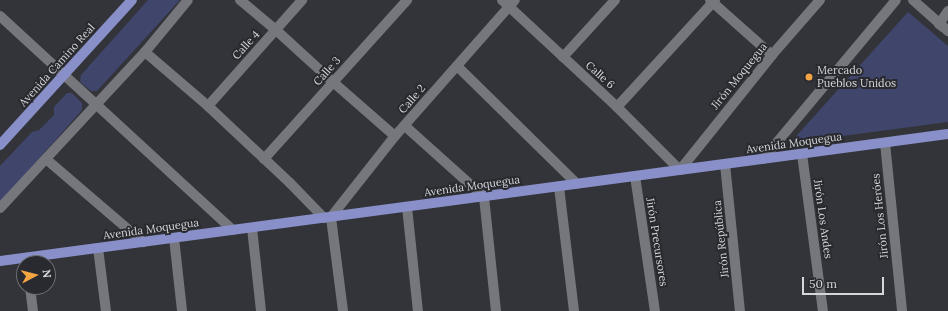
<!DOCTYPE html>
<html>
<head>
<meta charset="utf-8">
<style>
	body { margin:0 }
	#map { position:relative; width:948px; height:311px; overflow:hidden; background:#333439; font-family:Lora,serif }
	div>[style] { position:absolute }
	.green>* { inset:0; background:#40456c }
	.minor>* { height:10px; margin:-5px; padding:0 5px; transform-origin:5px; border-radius:5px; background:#76777c }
	.major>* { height:10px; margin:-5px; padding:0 5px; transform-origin:5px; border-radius:5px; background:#8990c9 }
	.dots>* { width:11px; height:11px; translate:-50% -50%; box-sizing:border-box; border:2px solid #292a2f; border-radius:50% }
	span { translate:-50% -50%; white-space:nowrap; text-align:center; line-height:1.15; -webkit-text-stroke:4px #292a2f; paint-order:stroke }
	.street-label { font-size:11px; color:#d6d7da }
	.poi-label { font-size:11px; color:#d6d7da }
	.left { translate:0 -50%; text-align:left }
	.north { position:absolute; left:16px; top:255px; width:40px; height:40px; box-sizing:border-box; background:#292a2f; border:1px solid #6e6f73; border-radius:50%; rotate:83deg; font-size:11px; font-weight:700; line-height:16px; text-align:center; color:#d6d7da }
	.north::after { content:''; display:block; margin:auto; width:14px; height:18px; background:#f3a443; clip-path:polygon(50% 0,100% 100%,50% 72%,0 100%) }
	.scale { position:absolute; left:802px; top:277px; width:82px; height:18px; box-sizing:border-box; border:2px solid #d6d7da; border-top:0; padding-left:5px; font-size:12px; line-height:14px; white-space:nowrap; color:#d6d7da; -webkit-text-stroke:3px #292a2f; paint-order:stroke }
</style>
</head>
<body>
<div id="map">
	<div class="green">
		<i style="clip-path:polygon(148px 0,180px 0,97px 91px,91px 91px,80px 82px,81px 75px)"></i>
		<i style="clip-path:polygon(908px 12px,948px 46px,948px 122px,790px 143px)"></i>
		<i style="clip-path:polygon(67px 93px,72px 93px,82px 103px,82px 110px,0 203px,0 166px,32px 132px,39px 130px,54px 115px,54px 107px)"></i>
	</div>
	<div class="minor">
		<i style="left:240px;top:0;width:47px;rotate:39.8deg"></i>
		<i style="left:276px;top:30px;width:77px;rotate:42.4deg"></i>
		<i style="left:333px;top:82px;width:82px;rotate:41.1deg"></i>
		<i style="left:502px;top:0;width:157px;rotate:42.9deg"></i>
		<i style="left:617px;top:107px;width:89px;rotate:45deg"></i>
		<i style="left:680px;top:170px;width:147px;rotate:-51.3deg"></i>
		<i style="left:772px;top:55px;width:73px;rotate:-48.9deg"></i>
		<i style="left:710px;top:0;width:83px;rotate:41.6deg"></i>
		<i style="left:913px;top:0;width:47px;rotate:41.5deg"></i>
		<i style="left:0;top:16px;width:316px;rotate:42.6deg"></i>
		<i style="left:943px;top:27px;width:5px;rotate:-143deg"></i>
		<i style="left:939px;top:24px;width:16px;rotate:-55deg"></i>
		<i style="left:145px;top:52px;width:83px;rotate:40.6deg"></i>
		<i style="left:208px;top:106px;width:112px;rotate:43.2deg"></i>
		<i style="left:290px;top:183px;width:49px;rotate:45.8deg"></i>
		<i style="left:563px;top:57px;width:77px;rotate:-47.6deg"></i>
		<i style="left:457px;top:66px;width:168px;rotate:44.5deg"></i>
		<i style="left:208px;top:106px;width:142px;rotate:-48.4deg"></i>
		<i style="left:617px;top:107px;width:145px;rotate:-47.5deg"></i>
		<i style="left:405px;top:126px;width:106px;rotate:41.9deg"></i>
		<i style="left:484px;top:197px;width:115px;rotate:84deg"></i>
		<i style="left:885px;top:143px;width:169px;rotate:84.2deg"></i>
		<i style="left:802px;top:154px;width:158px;rotate:82.4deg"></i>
		<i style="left:46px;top:159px;width:128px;rotate:40.6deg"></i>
		<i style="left:264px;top:159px;width:214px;rotate:-48deg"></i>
		<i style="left:763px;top:159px;width:207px;rotate:-50.1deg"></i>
		<i style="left:725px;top:164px;width:148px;rotate:84.2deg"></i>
		<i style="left:635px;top:176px;width:136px;rotate:81.6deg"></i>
		<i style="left:559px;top:187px;width:125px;rotate:83.1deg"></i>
		<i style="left:407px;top:207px;width:105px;rotate:84deg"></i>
		<i style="left:0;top:208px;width:213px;rotate:-47.1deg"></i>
		<i style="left:145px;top:52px;width:67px;rotate:-50.4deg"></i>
		<i style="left:252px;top:228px;width:83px;rotate:83.8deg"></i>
		<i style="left:174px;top:238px;width:73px;rotate:83.7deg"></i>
		<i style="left:98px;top:248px;width:64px;rotate:82.8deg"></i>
		<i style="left:30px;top:287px;width:24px;rotate:83deg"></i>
		<i style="left:343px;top:311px;width:95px;rotate:-97.3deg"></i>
		<i style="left:331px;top:217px;width:103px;rotate:-51.7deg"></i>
		<i style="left:395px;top:136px;width:181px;rotate:-48.6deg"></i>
	</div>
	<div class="major">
		<i style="left:0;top:145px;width:196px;rotate:-47.7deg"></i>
		<i style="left:0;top:261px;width:956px;rotate:-7.63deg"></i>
	</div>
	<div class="dots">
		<i style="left:809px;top:77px;background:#f3a443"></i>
	</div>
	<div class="street-label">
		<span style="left:246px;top:45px;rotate:-48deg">Calle 4</span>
		<span style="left:57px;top:65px;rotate:-48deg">Avenida Camino Real</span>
		<span style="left:327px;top:71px;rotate:-48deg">Calle 3</span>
		<span style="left:600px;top:75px;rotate:42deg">Calle 6</span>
		<span style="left:739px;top:76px;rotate:-51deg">Jirón Moquegua</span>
		<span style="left:412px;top:99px;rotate:-49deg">Calle 2</span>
		<span style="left:794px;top:143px;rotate:-8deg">Avenida Moquegua</span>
		<span style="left:472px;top:186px;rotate:-8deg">Avenida Moquegua</span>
		<span style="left:880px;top:216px;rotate:-96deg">Jirón Los Heróes</span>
		<span style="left:823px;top:219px;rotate:82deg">Jirón Los Andes</span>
		<span style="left:151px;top:229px;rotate:-8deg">Avenida Moquegua</span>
		<span style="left:721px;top:239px;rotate:-96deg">Jirón República</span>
		<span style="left:657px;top:242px;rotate:81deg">Jirón Precursores</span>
	</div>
	<div class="poi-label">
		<span class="left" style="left:817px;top:77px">Mercado<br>Pueblos Unidos</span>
	</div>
	<div class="north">N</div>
	<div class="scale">50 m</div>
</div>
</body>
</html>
